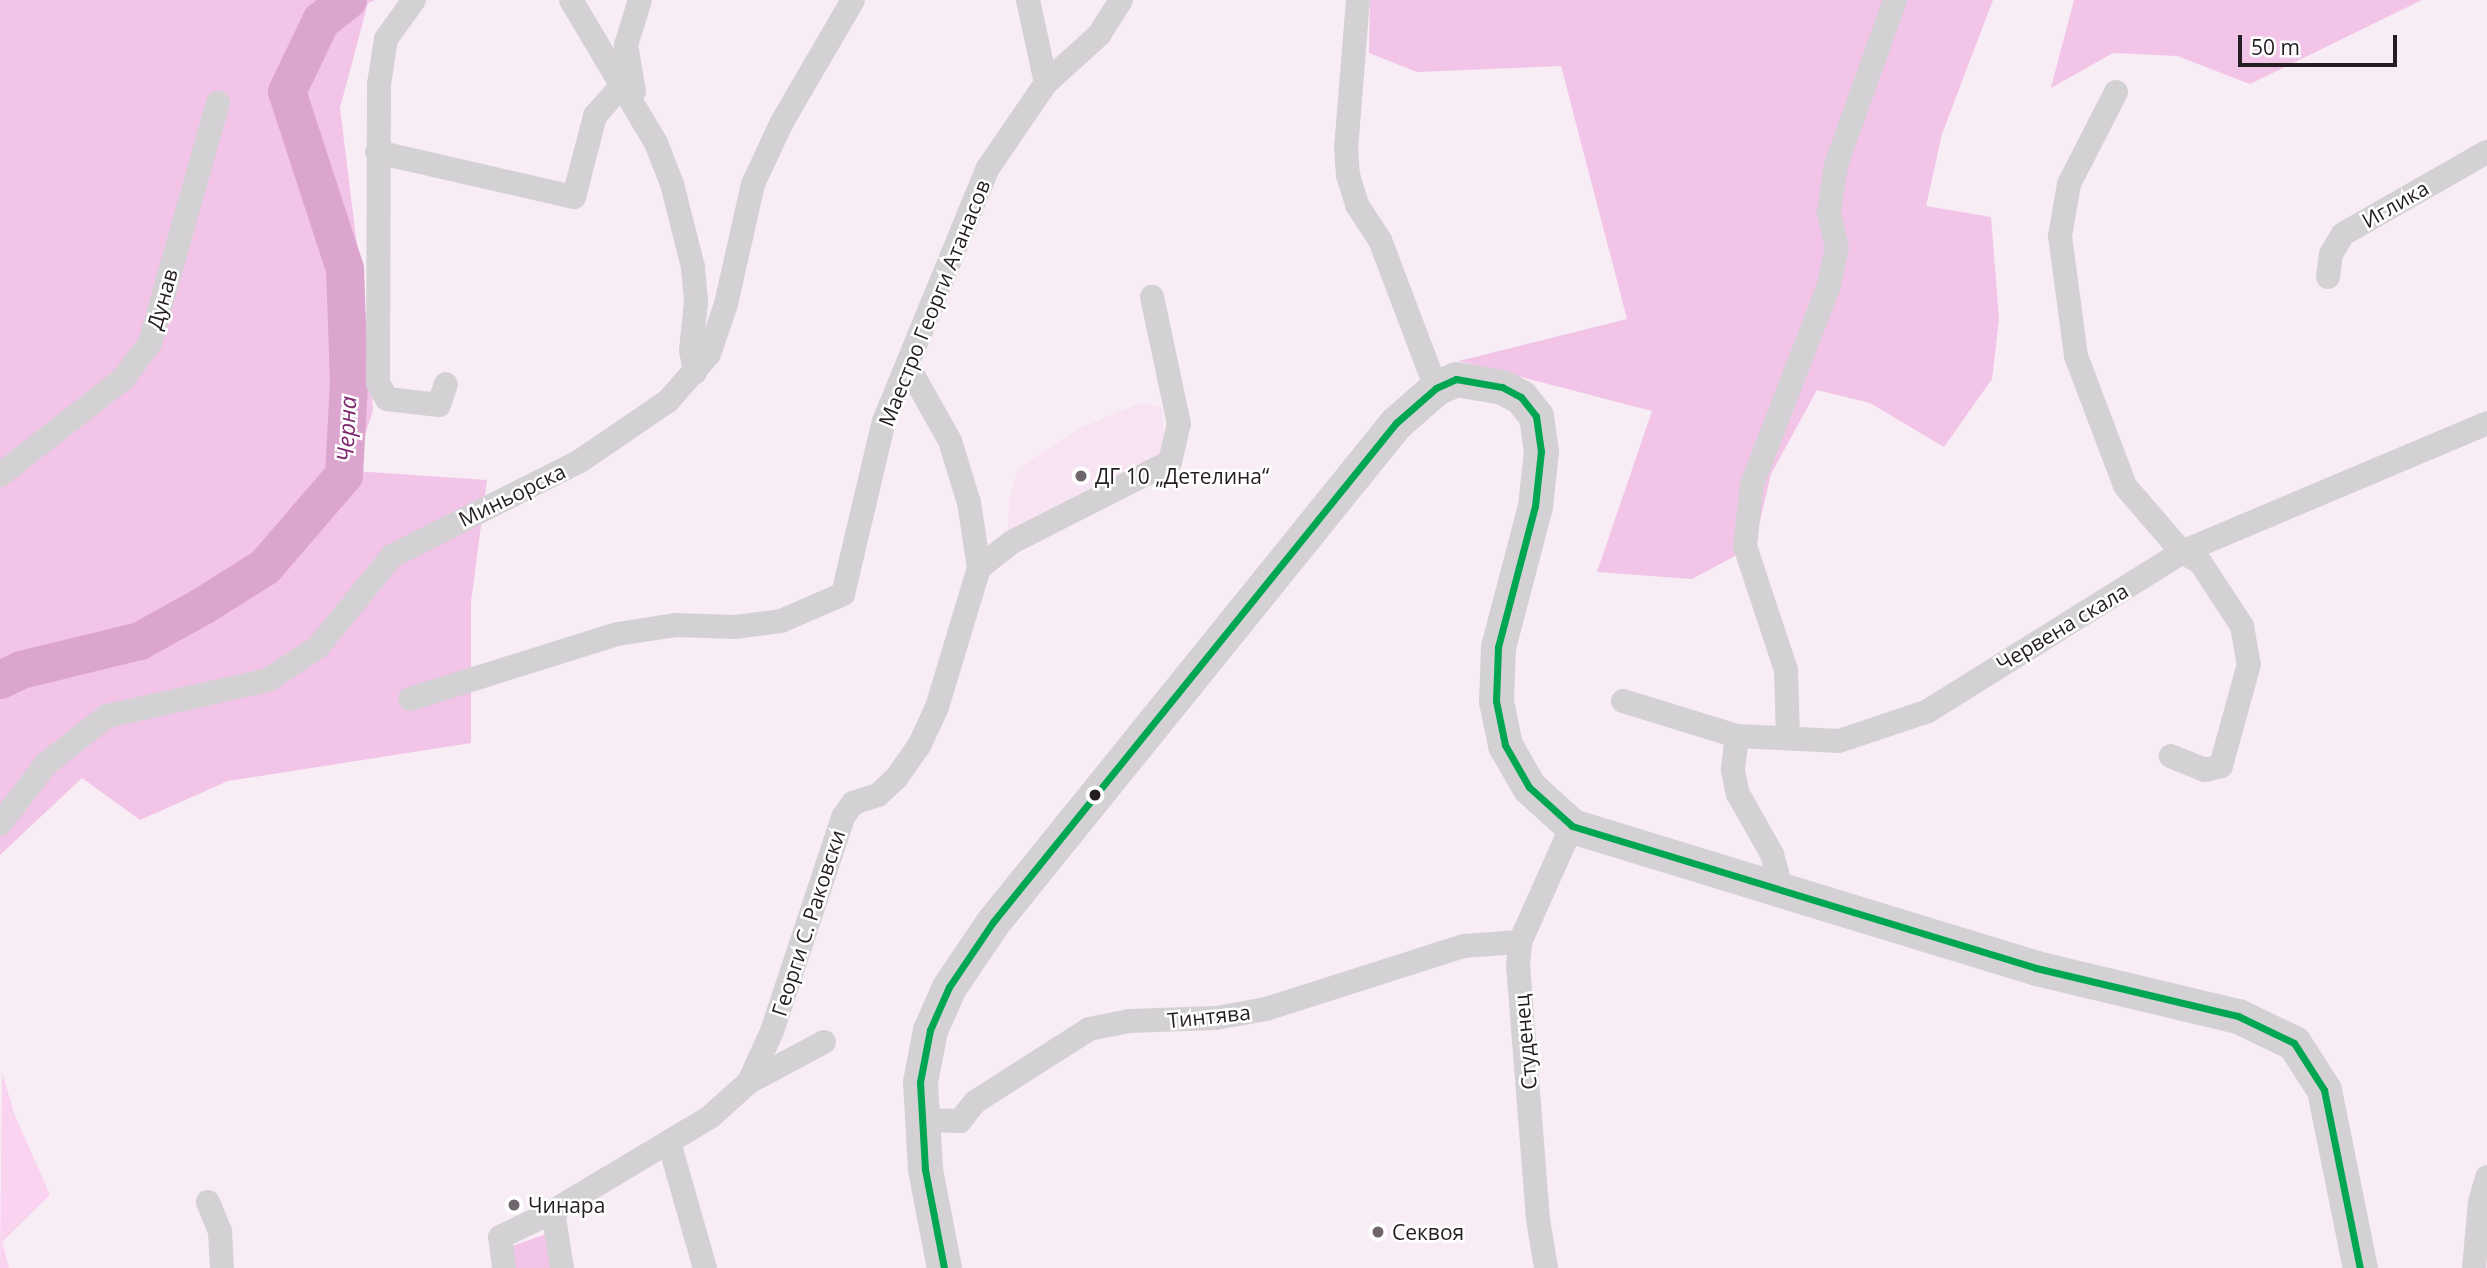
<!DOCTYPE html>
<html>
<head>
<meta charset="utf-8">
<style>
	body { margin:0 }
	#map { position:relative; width:2487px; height:1268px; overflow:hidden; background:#f8edf5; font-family:"Open Sans",sans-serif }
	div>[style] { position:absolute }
	.built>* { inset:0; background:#f7e3f2 }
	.green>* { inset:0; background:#f9d3ef }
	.forest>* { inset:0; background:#f2c4e7 }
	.river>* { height:38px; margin:-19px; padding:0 19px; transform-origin:19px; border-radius:19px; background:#dba5ce }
	.street>* { height:24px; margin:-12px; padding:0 12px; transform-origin:12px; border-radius:12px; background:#d4d1d4 }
	.secondary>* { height:35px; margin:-17.5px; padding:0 17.5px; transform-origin:17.5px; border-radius:17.5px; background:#d4d1d4 }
	.bus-1>* { height:7px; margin:-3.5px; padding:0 3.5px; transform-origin:3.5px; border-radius:3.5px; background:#00a651 }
	.dots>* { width:19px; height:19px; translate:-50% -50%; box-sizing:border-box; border:4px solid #fff; border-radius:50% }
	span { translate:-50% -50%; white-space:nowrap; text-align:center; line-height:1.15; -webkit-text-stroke:5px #fff; paint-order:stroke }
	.street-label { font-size:21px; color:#241d22 }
	.poi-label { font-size:21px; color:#241d22 }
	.left { translate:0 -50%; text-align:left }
	.water-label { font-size:23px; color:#7e286f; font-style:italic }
	.scale { position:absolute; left:2238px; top:35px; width:159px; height:32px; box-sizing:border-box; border:4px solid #241d22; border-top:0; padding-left:9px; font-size:21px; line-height:24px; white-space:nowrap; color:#241d22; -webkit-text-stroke:5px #fff; paint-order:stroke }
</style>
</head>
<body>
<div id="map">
	<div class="built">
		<i style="clip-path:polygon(1143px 402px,1162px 407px,1165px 464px,1007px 549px,1009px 500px,1018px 468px,1078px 429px)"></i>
	</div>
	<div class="green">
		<i style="clip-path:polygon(2px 1072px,14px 1113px,50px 1195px,2px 1242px,9px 1268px,0 1268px)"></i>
	</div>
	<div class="forest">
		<i style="clip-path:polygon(0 0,375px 0,368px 3px,340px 108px,366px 319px,373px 410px,354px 471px,487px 480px,471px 602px,471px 743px,228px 781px,140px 820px,82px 778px,0 855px)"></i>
		<i style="clip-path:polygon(1370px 0,1993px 0,1942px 134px,1926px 206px,1991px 217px,1999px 319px,1992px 379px,1944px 447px,1870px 403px,1817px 390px,1771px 474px,1754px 546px,1692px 579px,1597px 572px,1652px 411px,1459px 361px,1627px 319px,1561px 66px,1417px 72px,1369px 53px)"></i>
		<i style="clip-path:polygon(2074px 0,2422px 0,2250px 84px,2177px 56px,2113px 53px,2051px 88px)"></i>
		<i style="clip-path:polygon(549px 1233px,553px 1268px,513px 1268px,510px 1247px)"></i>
	</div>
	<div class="river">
		<i style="left:0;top:680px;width:23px;rotate:-25deg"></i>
		<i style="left:21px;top:670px;width:122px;rotate:-13.7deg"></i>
		<i style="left:140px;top:641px;width:72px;rotate:-29.1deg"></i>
		<i style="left:203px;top:606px;width:73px;rotate:-32.2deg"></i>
		<i style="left:265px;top:567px;width:121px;rotate:-49.3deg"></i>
		<i style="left:344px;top:475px;width:92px;rotate:-86.9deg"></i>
		<i style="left:349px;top:383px;width:114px;rotate:-92deg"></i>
		<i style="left:345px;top:269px;width:186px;rotate:-108.1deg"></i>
		<i style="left:287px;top:92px;width:79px;rotate:-64.4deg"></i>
		<i style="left:321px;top:21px;width:34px;rotate:-38deg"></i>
	</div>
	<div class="street">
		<i style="left:414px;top:0;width:48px;rotate:125.7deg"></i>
		<i style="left:386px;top:39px;width:46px;rotate:98.8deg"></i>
		<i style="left:379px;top:84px;width:299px;rotate:90.2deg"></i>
		<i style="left:378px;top:383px;width:18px;rotate:61deg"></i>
		<i style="left:387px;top:399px;width:52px;rotate:6.6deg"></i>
		<i style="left:439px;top:405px;width:22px;rotate:-72deg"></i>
		<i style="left:571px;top:0;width:166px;rotate:59.3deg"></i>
		<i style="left:656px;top:143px;width:44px;rotate:68.7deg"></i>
		<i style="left:672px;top:184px;width:86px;rotate:75.8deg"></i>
		<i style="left:693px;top:267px;width:35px;rotate:85deg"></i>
		<i style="left:696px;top:302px;width:48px;rotate:95.9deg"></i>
		<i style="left:691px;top:350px;width:23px;rotate:80deg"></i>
		<i style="left:1028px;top:0;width:85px;rotate:77.8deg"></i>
		<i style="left:1358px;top:0;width:148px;rotate:94.6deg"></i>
		<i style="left:1346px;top:148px;width:27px;rotate:86deg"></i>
		<i style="left:1348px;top:175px;width:31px;rotate:73deg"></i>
		<i style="left:1357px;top:205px;width:42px;rotate:56.7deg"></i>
		<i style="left:1380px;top:240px;width:158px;rotate:69.3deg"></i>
		<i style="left:634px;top:91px;width:47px;rotate:-99.9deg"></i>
		<i style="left:626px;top:45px;width:47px;rotate:-72.7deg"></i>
		<i style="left:2116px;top:92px;width:103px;rotate:117.1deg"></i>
		<i style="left:2069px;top:184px;width:53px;rotate:99.8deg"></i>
		<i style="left:2060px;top:236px;width:121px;rotate:82.4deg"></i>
		<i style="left:2076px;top:356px;width:139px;rotate:69.3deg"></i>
		<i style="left:2125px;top:486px;width:87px;rotate:49.2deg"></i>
		<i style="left:2182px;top:552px;width:21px;rotate:29deg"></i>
		<i style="left:2200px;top:562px;width:77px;rotate:56.7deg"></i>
		<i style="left:2242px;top:626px;width:39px;rotate:80deg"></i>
		<i style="left:2249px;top:664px;width:106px;rotate:105.4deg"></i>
		<i style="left:2221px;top:766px;width:16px;rotate:166deg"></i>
		<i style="left:2205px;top:770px;width:37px;rotate:-158deg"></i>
		<i style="left:377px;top:152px;width:202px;rotate:12.9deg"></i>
		<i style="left:574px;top:197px;width:84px;rotate:-75.5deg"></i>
		<i style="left:595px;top:116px;width:41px;rotate:-48.9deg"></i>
		<i style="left:2328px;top:277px;width:23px;rotate:-83deg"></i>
		<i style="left:2331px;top:254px;width:23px;rotate:-59deg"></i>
		<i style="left:2343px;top:234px;width:166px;rotate:-29.7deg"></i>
		<i style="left:0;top:475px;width:156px;rotate:-38deg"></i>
		<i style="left:123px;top:379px;width:45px;rotate:-53.1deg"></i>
		<i style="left:150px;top:343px;width:250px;rotate:-74.2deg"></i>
		<i style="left:979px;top:568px;width:42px;rotate:-38.2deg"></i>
		<i style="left:1012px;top:542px;width:177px;rotate:-26.9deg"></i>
		<i style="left:1170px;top:462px;width:39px;rotate:-77deg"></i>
		<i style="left:1179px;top:424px;width:130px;rotate:-102deg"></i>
		<i style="left:410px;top:699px;width:218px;rotate:-17.4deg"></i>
		<i style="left:618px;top:634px;width:59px;rotate:-8.8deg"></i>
		<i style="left:676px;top:625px;width:59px;rotate:1.9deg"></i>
		<i style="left:735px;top:627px;width:46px;rotate:-7.4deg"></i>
		<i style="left:781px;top:621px;width:68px;rotate:-23.5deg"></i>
		<i style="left:843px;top:594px;width:178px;rotate:-76.7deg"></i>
		<i style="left:884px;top:421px;width:274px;rotate:-67.7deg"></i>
		<i style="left:988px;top:168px;width:103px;rotate:-55.7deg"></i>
		<i style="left:1046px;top:83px;width:72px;rotate:-42.2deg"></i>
		<i style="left:1099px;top:35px;width:41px;rotate:-57.8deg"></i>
		<i style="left:1623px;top:701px;width:119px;rotate:17.1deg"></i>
		<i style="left:1737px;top:736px;width:102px;rotate:2.8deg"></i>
		<i style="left:1839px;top:741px;width:94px;rotate:-18.6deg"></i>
		<i style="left:1928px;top:711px;width:300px;rotate:-32deg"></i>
		<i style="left:2182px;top:552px;width:331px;rotate:-22.9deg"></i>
		<i style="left:1737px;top:736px;width:35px;rotate:97deg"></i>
		<i style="left:1733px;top:771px;width:24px;rotate:78deg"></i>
		<i style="left:1738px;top:794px;width:69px;rotate:60.5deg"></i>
		<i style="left:1772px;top:854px;width:20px;rotate:75deg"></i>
		<i style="left:1777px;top:873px;width:17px;rotate:97deg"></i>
		<i style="left:1788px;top:738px;width:68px;rotate:-91.7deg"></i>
		<i style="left:1786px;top:670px;width:131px;rotate:-108.3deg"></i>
		<i style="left:1745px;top:546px;width:62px;rotate:-83.6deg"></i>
		<i style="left:1752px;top:484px;width:213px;rotate:-68.8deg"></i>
		<i style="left:1829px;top:285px;width:38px;rotate:-78deg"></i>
		<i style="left:1837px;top:248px;width:37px;rotate:-103deg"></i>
		<i style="left:1829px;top:212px;width:48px;rotate:-81.5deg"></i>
		<i style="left:1836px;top:165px;width:175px;rotate:-70.3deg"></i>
		<i style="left:0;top:824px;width:76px;rotate:-52.5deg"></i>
		<i style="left:46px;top:764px;width:78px;rotate:-38.2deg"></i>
		<i style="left:107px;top:716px;width:165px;rotate:-12.6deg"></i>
		<i style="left:268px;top:680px;width:60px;rotate:-33.4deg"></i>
		<i style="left:318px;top:647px;width:117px;rotate:-50.9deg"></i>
		<i style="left:392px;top:556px;width:211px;rotate:-26.8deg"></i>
		<i style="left:580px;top:461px;width:107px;rotate:-34.3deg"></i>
		<i style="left:668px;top:401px;width:62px;rotate:-48.9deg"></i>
		<i style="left:709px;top:354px;width:53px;rotate:-71.2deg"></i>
		<i style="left:726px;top:304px;width:123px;rotate:-77.3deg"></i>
		<i style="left:753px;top:184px;width:68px;rotate:-64.9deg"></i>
		<i style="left:782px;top:122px;width:141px;rotate:-59.8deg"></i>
		<i style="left:749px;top:1082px;width:85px;rotate:-28.1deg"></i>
		<i style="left:920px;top:1120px;width:40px;rotate:1.4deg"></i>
		<i style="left:960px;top:1121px;width:24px;rotate:-52deg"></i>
		<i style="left:975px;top:1102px;width:135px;rotate:-32.6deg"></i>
		<i style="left:1089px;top:1029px;width:41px;rotate:-11.3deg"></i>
		<i style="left:1129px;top:1021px;width:87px;rotate:-2deg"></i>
		<i style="left:1216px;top:1018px;width:51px;rotate:-10.2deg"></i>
		<i style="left:1266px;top:1009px;width:207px;rotate:-17.7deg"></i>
		<i style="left:1463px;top:946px;width:57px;rotate:-4deg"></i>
		<i style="left:669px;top:1142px;width:131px;rotate:74.1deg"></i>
		<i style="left:208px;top:1202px;width:31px;rotate:68deg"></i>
		<i style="left:220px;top:1231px;width:37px;rotate:87deg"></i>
		<i style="left:548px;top:1214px;width:189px;rotate:-30.9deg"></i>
		<i style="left:710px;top:1117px;width:52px;rotate:-41.9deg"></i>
		<i style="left:749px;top:1082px;width:56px;rotate:-65.7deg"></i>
		<i style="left:772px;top:1031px;width:225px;rotate:-71.6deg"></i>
		<i style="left:843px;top:817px;width:17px;rotate:-54deg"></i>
		<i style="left:853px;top:803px;width:26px;rotate:-18deg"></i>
		<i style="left:878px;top:795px;width:26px;rotate:-43deg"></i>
		<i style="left:897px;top:777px;width:38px;rotate:-55deg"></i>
		<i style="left:919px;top:746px;width:43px;rotate:-65.2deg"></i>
		<i style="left:937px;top:707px;width:145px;rotate:-73.2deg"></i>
		<i style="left:979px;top:568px;width:66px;rotate:-98.7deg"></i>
		<i style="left:969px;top:503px;width:65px;rotate:-107deg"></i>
		<i style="left:950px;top:441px;width:84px;rotate:-119.3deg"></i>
		<i style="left:504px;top:1268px;width:31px;rotate:-97deg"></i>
		<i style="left:500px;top:1237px;width:53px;rotate:-25.6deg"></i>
		<i style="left:548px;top:1214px;width:7px;rotate:27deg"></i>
		<i style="left:554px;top:1217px;width:52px;rotate:81.1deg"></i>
		<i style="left:1546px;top:1268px;width:50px;rotate:-99.3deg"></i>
		<i style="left:1538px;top:1219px;width:253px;rotate:-94.5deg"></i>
		<i style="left:1518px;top:967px;width:25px;rotate:-85deg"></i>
		<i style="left:1520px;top:942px;width:127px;rotate:-65.9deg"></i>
		<i style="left:2474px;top:1268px;width:66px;rotate:-84.8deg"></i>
		<i style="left:2480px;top:1202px;width:26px;rotate:-74deg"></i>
	</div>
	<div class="secondary">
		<i style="left:944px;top:1268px;width:101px;rotate:-100.9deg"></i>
		<i style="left:925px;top:1169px;width:87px;rotate:-93.3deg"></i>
		<i style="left:920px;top:1082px;width:53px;rotate:-79.1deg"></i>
		<i style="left:930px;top:1030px;width:47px;rotate:-66.2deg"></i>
		<i style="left:949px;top:987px;width:78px;rotate:-55.9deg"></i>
		<i style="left:993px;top:922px;width:641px;rotate:-51.08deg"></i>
		<i style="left:1396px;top:423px;width:53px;rotate:-41.2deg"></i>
		<i style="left:1436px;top:388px;width:22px;rotate:-24deg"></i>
		<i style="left:1456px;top:379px;width:47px;rotate:9.9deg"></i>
		<i style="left:1502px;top:387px;width:21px;rotate:28deg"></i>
		<i style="left:1521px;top:397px;width:24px;rotate:52deg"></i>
		<i style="left:1536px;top:416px;width:35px;rotate:82deg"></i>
		<i style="left:1541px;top:451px;width:55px;rotate:96.2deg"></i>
		<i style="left:1535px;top:506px;width:146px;rotate:104.7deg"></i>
		<i style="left:1498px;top:647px;width:54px;rotate:92.1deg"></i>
		<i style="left:1496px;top:701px;width:45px;rotate:78.4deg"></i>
		<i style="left:1505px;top:745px;width:48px;rotate:60.3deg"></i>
		<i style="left:1529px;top:787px;width:58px;rotate:42.2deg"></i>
		<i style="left:1572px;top:826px;width:485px;rotate:17deg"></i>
		<i style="left:2036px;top:968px;width:208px;rotate:13.4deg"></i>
		<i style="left:2238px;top:1016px;width:62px;rotate:25.7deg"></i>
		<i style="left:2294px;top:1043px;width:56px;rotate:57.4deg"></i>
		<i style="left:2324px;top:1090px;width:182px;rotate:78.6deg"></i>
	</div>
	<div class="bus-1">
		<i style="left:944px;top:1268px;width:101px;rotate:-100.9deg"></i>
		<i style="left:925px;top:1169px;width:87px;rotate:-93.3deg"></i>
		<i style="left:920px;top:1082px;width:53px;rotate:-79.1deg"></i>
		<i style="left:930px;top:1030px;width:47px;rotate:-66.2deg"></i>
		<i style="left:949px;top:987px;width:78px;rotate:-55.9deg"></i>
		<i style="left:993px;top:922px;width:641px;rotate:-51.08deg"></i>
		<i style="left:1396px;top:423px;width:53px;rotate:-41.2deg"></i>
		<i style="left:1436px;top:388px;width:22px;rotate:-24deg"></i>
		<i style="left:1456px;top:379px;width:47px;rotate:9.9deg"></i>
		<i style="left:1502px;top:387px;width:21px;rotate:28deg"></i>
		<i style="left:1521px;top:397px;width:24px;rotate:52deg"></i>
		<i style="left:1536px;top:416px;width:35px;rotate:82deg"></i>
		<i style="left:1541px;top:451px;width:55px;rotate:96.2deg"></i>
		<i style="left:1535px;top:506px;width:146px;rotate:104.7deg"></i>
		<i style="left:1498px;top:647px;width:54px;rotate:92.1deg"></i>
		<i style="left:1496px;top:701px;width:45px;rotate:78.4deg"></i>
		<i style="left:1505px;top:745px;width:48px;rotate:60.3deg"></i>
		<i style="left:1529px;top:787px;width:58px;rotate:42.2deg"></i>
		<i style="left:1572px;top:826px;width:485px;rotate:17deg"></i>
		<i style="left:2036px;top:968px;width:208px;rotate:13.4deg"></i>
		<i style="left:2238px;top:1016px;width:62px;rotate:25.7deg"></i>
		<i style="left:2294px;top:1043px;width:56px;rotate:57.4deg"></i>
		<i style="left:2324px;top:1090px;width:182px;rotate:78.6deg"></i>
	</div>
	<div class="dots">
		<i style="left:1081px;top:476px;background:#6e666c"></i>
		<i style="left:1095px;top:795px;background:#241d22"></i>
		<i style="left:514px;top:1205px;background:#6e666c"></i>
		<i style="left:1378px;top:1232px;background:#6e666c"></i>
	</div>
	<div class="street-label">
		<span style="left:2395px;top:204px;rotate:-30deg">Иглика</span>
		<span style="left:162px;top:299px;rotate:-74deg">Дунав</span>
		<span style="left:934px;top:303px;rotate:-68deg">Маестро Георги Атанасов</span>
		<span style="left:512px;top:495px;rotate:-26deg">Миньорска</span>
		<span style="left:2062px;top:627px;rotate:-31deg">Червена скала</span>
		<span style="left:808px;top:923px;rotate:-72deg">Георги С. Раковски</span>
		<span style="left:1209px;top:1016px;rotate:-6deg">Тинтява</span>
		<span style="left:1525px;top:1042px;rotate:-95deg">Студенец</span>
	</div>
	<div class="poi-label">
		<span class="left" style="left:1095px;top:476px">ДГ 10 „Детелина“</span>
		<span class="left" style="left:528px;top:1205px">Чинара</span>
		<span class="left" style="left:1392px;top:1232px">Секвоя</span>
	</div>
	<div class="water-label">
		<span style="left:346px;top:429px;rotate:-87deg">Черна</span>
	</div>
	<div class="scale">50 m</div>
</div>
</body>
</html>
